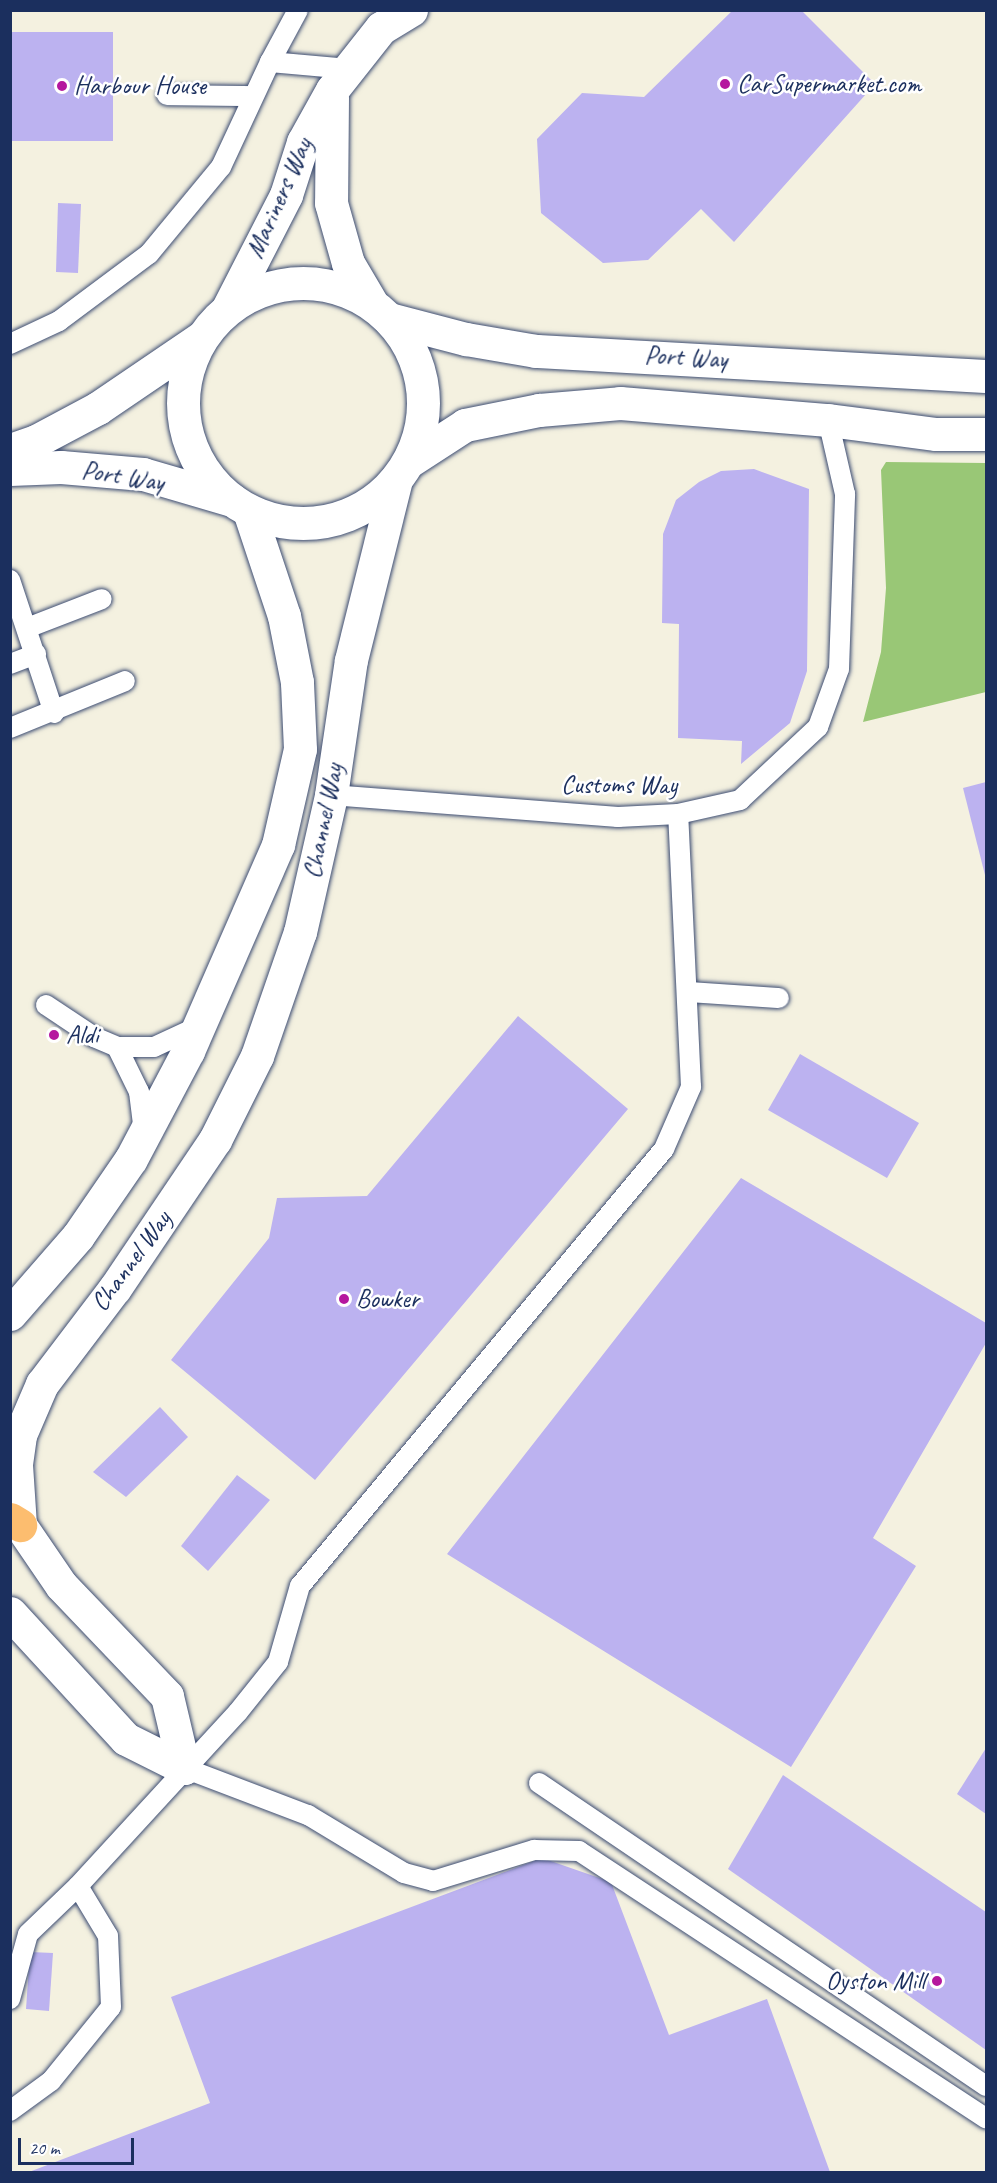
<!DOCTYPE html>
<html>
<head>
<meta charset="utf-8">
<style>
	body { margin:0 }
	#map { position:relative; width:997px; height:2183px; overflow:hidden; background:#f4f1e0; font-family:Caveat,sans-serif }
	div>[style] { position:absolute }
	.green>* { inset:0; background:#99c776 }
	.building>* { inset:0; background:#bcb2f0 }
	.roads { filter:drop-shadow(0 0 2px #3c4c72) drop-shadow(0 0 2px #3c4c72) }
	.service>* { height:20px; margin:-10px; padding:0 10px; transform-origin:10px; border-radius:10px; background:#fff }
	.minor>* { height:33px; margin:-16.5px; padding:0 16.5px; transform-origin:16.5px; border-radius:16.5px; background:#fff }
	.tertiary>* { height:33px; margin:-16.5px; padding:0 16.5px; transform-origin:16.5px; border-radius:16.5px; background:#fff }
	.tertiary>.ring { margin:-16.5px; padding:0; box-sizing:content-box; background:none; border:33px solid #fff; border-radius:50% }
	.trunk>* { height:33px; margin:-16.5px; padding:0 16.5px; transform-origin:16.5px; border-radius:16.5px; background:#fcbd6f }
	.dots>* { width:16px; height:16px; translate:-50% -50%; box-sizing:border-box; border:3px solid #fff; border-radius:50% }
	span { translate:-50% -50%; white-space:nowrap; text-align:center; line-height:1.15; -webkit-text-stroke:5px #fff; paint-order:stroke }
	.poi-label { font-size:26px; color:#1b2f5e }
	.left { translate:0 -50%; text-align:left }
	.right { translate:-100% -50%; text-align:right }
	.street-label { font-size:26px; color:#1b2f5e }
	.frame { position:absolute; inset:0; border:12px solid #1b2f5e; pointer-events:none }
	.scale { position:absolute; left:18px; top:2138px; width:116px; height:27px; box-sizing:border-box; border:3px solid #1b2f5e; border-top:0; padding-left:8px; font-size:18px; line-height:21px; white-space:nowrap; color:#1b2f5e; -webkit-text-stroke:4px #fff; paint-order:stroke }
</style>
</head>
<body>
<div id="map">
	<div class="green">
		<i style="clip-path:polygon(886px 462px,986px 463px,986px 692px,863px 722px,881px 652px,886px 588px,881px 470px)"></i>
	</div>
	<div class="building">
		<i style="clip-path:polygon(733px 10px,801px 10px,875px 84px,734px 242px,701px 209px,648px 260px,603px 263px,541px 213px,537px 139px,582px 93px,644px 97px)"></i>
		<i style="clip-path:polygon(10px 32px,113px 32px,113px 141px,10px 141px)"></i>
		<i style="clip-path:polygon(58px 203px,81px 204px,78px 273px,56px 272px)"></i>
		<i style="clip-path:polygon(754px 469px,809px 489px,807px 671px,790px 723px,741px 764px,742px 741px,678px 738px,679px 624px,662px 623px,663px 534px,676px 500px,699px 482px,721px 471px)"></i>
		<i style="clip-path:polygon(986px 782px,986px 879px,963px 788px)"></i>
		<i style="clip-path:polygon(518px 1016px,628px 1109px,315px 1480px,171px 1360px,269px 1238px,277px 1198px,367px 1196px)"></i>
		<i style="clip-path:polygon(800px 1054px,919px 1123px,887px 1178px,768px 1110px)"></i>
		<i style="clip-path:polygon(741px 1178px,986px 1323px,986px 1343px,873px 1538px,916px 1566px,791px 1767px,447px 1554px)"></i>
		<i style="clip-path:polygon(160px 1407px,188px 1437px,126px 1497px,93px 1472px)"></i>
		<i style="clip-path:polygon(237px 1475px,270px 1500px,208px 1571px,181px 1546px)"></i>
		<i style="clip-path:polygon(986px 1748px,986px 1814px,957px 1794px)"></i>
		<i style="clip-path:polygon(783px 1775px,986px 1912px,986px 2050px,728px 1869px)"></i>
		<i style="clip-path:polygon(542px 1858px,611px 1882px,669px 2035px,767px 1999px,830px 2172px,29px 2172px,210px 2103px,171px 1997px)"></i>
		<i style="clip-path:polygon(30px 1952px,53px 1953px,49px 2011px,26px 2009px)"></i>
	</div>
	<div class="roads">
		<div class="service">
			<i style="left:270px;top:62px;width:59px;rotate:-61.7deg"></i>
			<i style="left:167px;top:95px;width:86px;rotate:0.7deg"></i>
			<i style="left:10px;top:344px;width:54px;rotate:-25.1deg"></i>
			<i style="left:59px;top:321px;width:112px;rotate:-36.7deg"></i>
			<i style="left:149px;top:254px;width:113px;rotate:-50.4deg"></i>
			<i style="left:221px;top:167px;width:116px;rotate:-65deg"></i>
			<i style="left:270px;top:62px;width:79px;rotate:5.1deg"></i>
			<i style="left:10px;top:580px;width:140px;rotate:71.7deg"></i>
			<i style="left:27px;top:628px;width:80px;rotate:-21.1deg"></i>
			<i style="left:10px;top:664px;width:28px;rotate:-21deg"></i>
			<i style="left:10px;top:728px;width:124px;rotate:-22.2deg"></i>
			<i style="left:331px;top:795px;width:288px;rotate:4.4deg"></i>
			<i style="left:618px;top:817px;width:60px;rotate:-2.9deg"></i>
			<i style="left:678px;top:814px;width:64px;rotate:-12.7deg"></i>
			<i style="left:740px;top:800px;width:107px;rotate:-43.1deg"></i>
			<i style="left:818px;top:727px;width:62px;rotate:-70.1deg"></i>
			<i style="left:839px;top:669px;width:175px;rotate:-88deg"></i>
			<i style="left:845px;top:494px;width:76px;rotate:-102.9deg"></i>
			<i style="left:688px;top:992px;width:91px;rotate:3.8deg"></i>
			<i style="left:46px;top:1005px;width:58px;rotate:33.7deg"></i>
			<i style="left:94px;top:1037px;width:25px;rotate:23deg"></i>
			<i style="left:117px;top:1047px;width:37px"></i>
			<i style="left:154px;top:1047px;width:47px;rotate:-24.9deg"></i>
			<i style="left:117px;top:1047px;width:50px;rotate:63.9deg"></i>
			<i style="left:139px;top:1092px;width:40px;rotate:82.9deg"></i>
			<i style="left:184px;top:1768px;width:133px;rotate:20.8deg"></i>
			<i style="left:308px;top:1815px;width:112px;rotate:31.1deg"></i>
			<i style="left:404px;top:1873px;width:30px;rotate:15deg"></i>
			<i style="left:433px;top:1881px;width:106px;rotate:-17.1deg"></i>
			<i style="left:534px;top:1850px;width:45px;rotate:1.3deg"></i>
			<i style="left:579px;top:1851px;width:487px;rotate:33.3deg"></i>
			<i style="left:539px;top:1783px;width:540px;rotate:34.13deg"></i>
			<i style="left:10px;top:1999px;width:67px;rotate:-74.5deg"></i>
			<i style="left:28px;top:1934px;width:69px;rotate:-43.8deg"></i>
			<i style="left:78px;top:1886px;width:236px;rotate:-47.4deg"></i>
			<i style="left:238px;top:1712px;width:64px;rotate:-51.3deg"></i>
			<i style="left:278px;top:1662px;width:79px;rotate:-73.9deg"></i>
			<i style="left:300px;top:1586px;width:569px;rotate:-50.21deg"></i>
			<i style="left:664px;top:1149px;width:68px;rotate:-66.5deg"></i>
			<i style="left:691px;top:1087px;width:273px;rotate:-92.7deg"></i>
			<i style="left:10px;top:2111px;width:51px;rotate:-36.2deg"></i>
			<i style="left:51px;top:2081px;width:95px;rotate:-51deg"></i>
			<i style="left:111px;top:2007px;width:71px;rotate:-92.4deg"></i>
			<i style="left:108px;top:1936px;width:58px;rotate:-121deg"></i>
		</div>
		<div class="minor">
			<i style="left:10px;top:1613px;width:171px;rotate:47.4deg"></i>
			<i style="left:126px;top:1739px;width:65px;rotate:26.6deg"></i>
			<i style="left:184px;top:1768px;width:74px;rotate:-103.3deg"></i>
			<i style="left:167px;top:1696px;width:153px;rotate:-133.7deg"></i>
			<i style="left:61px;top:1585px;width:73px;rotate:-124.3deg"></i>
			<i style="left:20px;top:1525px;width:61px;rotate:-93.8deg"></i>
			<i style="left:16px;top:1464px;width:29px;rotate:-82deg"></i>
			<i style="left:20px;top:1435px;width:56px;rotate:-66.7deg"></i>
			<i style="left:42px;top:1384px;width:121px;rotate:-52.8deg"></i>
			<i style="left:115px;top:1288px;width:179px;rotate:-56deg"></i>
			<i style="left:215px;top:1140px;width:94px;rotate:-63.4deg"></i>
			<i style="left:257px;top:1056px;width:131px;rotate:-70.9deg"></i>
			<i style="left:300px;top:932px;width:140px;rotate:-77.2deg"></i>
			<i style="left:331px;top:795px;width:136px;rotate:-81.6deg"></i>
			<i style="left:351px;top:660px;width:186px;rotate:-76deg"></i>
		</div>
		<div class="tertiary">
			<i style="left:332px;top:97px;width:106px;rotate:90.5deg"></i>
			<i style="left:331px;top:203px;width:62px;rotate:74.2deg"></i>
			<i style="left:348px;top:263px;width:45px;rotate:59.5deg"></i>
			<i class="ring" style="left:183px;top:283px;width:207px;height:207px"></i>
			<i style="left:228px;top:308px;width:127px;rotate:-62.8deg"></i>
			<i style="left:286px;top:195px;width:56px;rotate:-72.2deg"></i>
			<i style="left:303px;top:142px;width:60px;rotate:-60.9deg"></i>
			<i style="left:332px;top:90px;width:79px;rotate:-51.7deg"></i>
			<i style="left:381px;top:28px;width:35px;rotate:-31deg"></i>
			<i style="left:389px;top:319px;width:80px;rotate:14.6deg"></i>
			<i style="left:466px;top:339px;width:71px;rotate:9.7deg"></i>
			<i style="left:536px;top:351px;width:451px;rotate:3.2deg"></i>
			<i style="left:10px;top:450px;width:28px;rotate:-19deg"></i>
			<i style="left:36px;top:441px;width:70px;rotate:-28deg"></i>
			<i style="left:98px;top:408px;width:125px;rotate:-34.2deg"></i>
			<i style="left:408px;top:462px;width:68px;rotate:-33deg"></i>
			<i style="left:465px;top:425px;width:76px;rotate:-11.5deg"></i>
			<i style="left:539px;top:410px;width:81px;rotate:-4.9deg"></i>
			<i style="left:620px;top:403px;width:209px;rotate:4.7deg"></i>
			<i style="left:828px;top:420px;width:109px;rotate:7.4deg"></i>
			<i style="left:936px;top:434px;width:50px"></i>
			<i style="left:10px;top:469px;width:51px;rotate:-2.2deg"></i>
			<i style="left:61px;top:467px;width:82px;rotate:4.9deg"></i>
			<i style="left:143px;top:474px;width:93px;rotate:16.3deg"></i>
			<i style="left:10px;top:1314px;width:103px;rotate:-48.9deg"></i>
			<i style="left:78px;top:1236px;width:93px;rotate:-55.5deg"></i>
			<i style="left:131px;top:1159px;width:122px;rotate:-62.2deg"></i>
			<i style="left:188px;top:1051px;width:225px;rotate:-66.4deg"></i>
			<i style="left:278px;top:845px;width:98px;rotate:-77.1deg"></i>
			<i style="left:300px;top:749px;width:67px;rotate:-92.6deg"></i>
			<i style="left:297px;top:682px;width:67px;rotate:-101.1deg"></i>
			<i style="left:284px;top:616px;width:111px;rotate:-108.4deg"></i>
		</div>
		<div class="trunk">
			<i style="left:10px;top:1519px;width:12px;rotate:31deg"></i>
		</div>
	</div>
	<div class="dots">
		<i style="left:725px;top:84px;background:#b5179e"></i>
		<i style="left:62px;top:86px;background:#b5179e"></i>
		<i style="left:54px;top:1035px;background:#b5179e"></i>
		<i style="left:344px;top:1299px;background:#b5179e"></i>
		<i style="left:937px;top:1981px;background:#b5179e"></i>
	</div>
	<div class="poi-label">
		<span class="left" style="left:737px;top:84px">CarSupermarket.com</span>
		<span class="left" style="left:74px;top:86px">Harbour House</span>
		<span class="left" style="left:66px;top:1035px">Aldi</span>
		<span class="left" style="left:356px;top:1299px">Bowker</span>
		<span class="right" style="left:925px;top:1981px">Oyston Mill</span>
	</div>
	<div class="street-label">
		<span style="left:279px;top:198px;rotate:-66deg">Mariners Way</span>
		<span style="left:686px;top:357px;rotate:3deg">Port Way</span>
		<span style="left:123px;top:476px;rotate:9deg">Port Way</span>
		<span style="left:619px;top:785px">Customs Way</span>
		<span style="left:323px;top:821px;rotate:-79deg">Channel Way</span>
		<span style="left:131px;top:1261px;rotate:-54deg">Channel Way</span>
	</div>
	<div class="frame"></div>
	<div class="scale">20 m</div>
</div>
</body>
</html>
